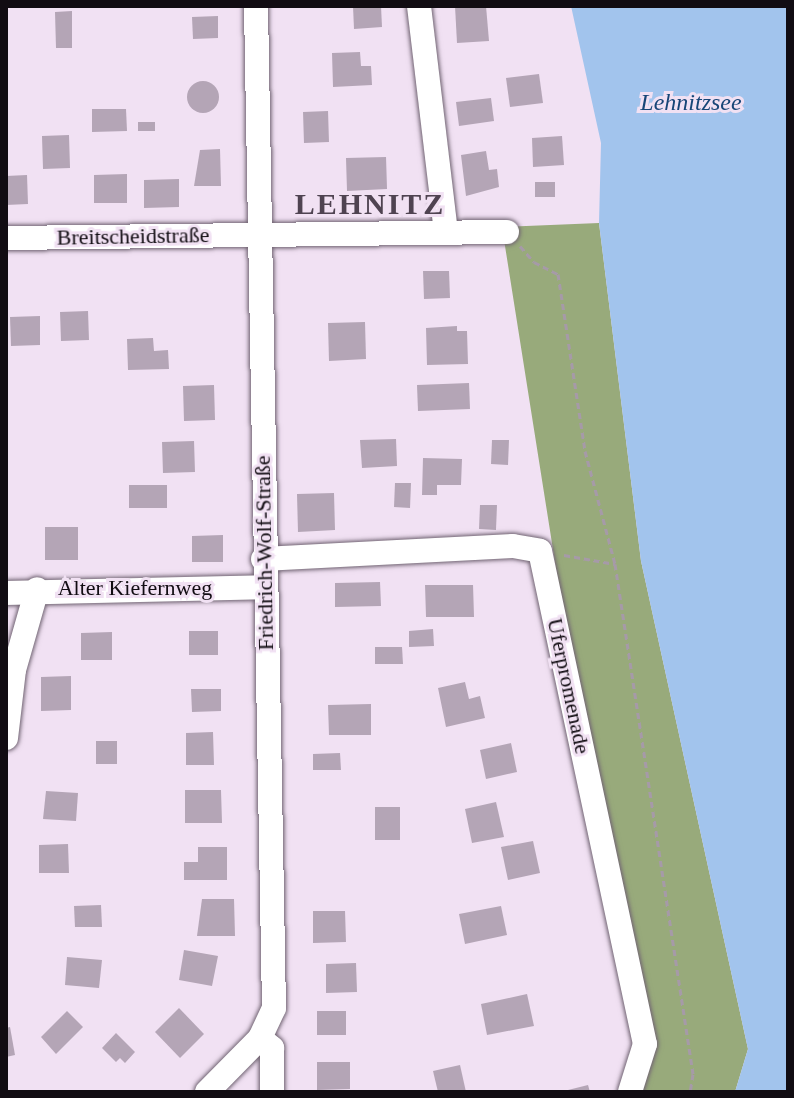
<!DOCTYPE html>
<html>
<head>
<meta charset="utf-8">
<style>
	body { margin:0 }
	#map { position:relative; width:794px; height:1098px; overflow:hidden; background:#f1e1f3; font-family:"Times New Roman",serif }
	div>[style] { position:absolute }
	.forest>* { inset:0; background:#98aa7b }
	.water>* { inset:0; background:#a2c4ed }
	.building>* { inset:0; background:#b4a5b6 }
	.round { border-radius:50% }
	.path>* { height:3px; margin-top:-1.5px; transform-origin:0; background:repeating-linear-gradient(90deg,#a69aa8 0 6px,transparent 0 10px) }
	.roads { filter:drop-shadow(0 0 2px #716473) drop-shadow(0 0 2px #716473) }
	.minor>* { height:24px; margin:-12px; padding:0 12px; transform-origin:12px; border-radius:12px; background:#fff }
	span { translate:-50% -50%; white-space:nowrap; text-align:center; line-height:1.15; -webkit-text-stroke:6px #f1e1f3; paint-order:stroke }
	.street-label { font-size:22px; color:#110c12 }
	.water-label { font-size:24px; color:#174577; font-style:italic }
	.district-label { font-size:30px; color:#4f4351; font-weight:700; letter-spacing:2px }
	.frame { position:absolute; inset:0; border:8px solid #110c12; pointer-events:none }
</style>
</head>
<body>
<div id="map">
	<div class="forest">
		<i style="clip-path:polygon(599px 223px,641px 561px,748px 1049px,735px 1092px,623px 1092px,637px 1045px,622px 986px,502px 227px)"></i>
	</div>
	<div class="water">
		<i style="clip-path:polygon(571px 6px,788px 6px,788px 1092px,735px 1092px,748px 1049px,641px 561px,599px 223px,601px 143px)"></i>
	</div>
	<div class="building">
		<i style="clip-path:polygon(353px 6px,381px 6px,382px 27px,354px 29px)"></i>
		<i style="clip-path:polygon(455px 6px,486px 6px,489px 41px,457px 43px)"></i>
		<i style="clip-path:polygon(72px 11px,72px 48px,56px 48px,55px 12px)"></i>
		<i style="clip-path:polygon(218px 16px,218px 38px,193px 39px,192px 17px)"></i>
		<i style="clip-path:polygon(360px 52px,361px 66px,371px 66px,372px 85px,333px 87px,332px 53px)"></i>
		<i style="clip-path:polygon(539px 74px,543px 103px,510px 107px,506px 78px)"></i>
		<i class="round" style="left:187px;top:81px;width:32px;height:32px"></i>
		<i style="clip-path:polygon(491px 98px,494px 121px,459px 126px,456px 102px)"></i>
		<i style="clip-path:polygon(92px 109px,126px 109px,127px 131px,92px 132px)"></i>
		<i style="clip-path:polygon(328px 111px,329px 142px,304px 143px,303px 112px)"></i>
		<i style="clip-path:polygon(138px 122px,155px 122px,155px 131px,138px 131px)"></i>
		<i style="clip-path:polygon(69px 135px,70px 168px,43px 169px,42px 136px)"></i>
		<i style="clip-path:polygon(562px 136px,564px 165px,533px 167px,532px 138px)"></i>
		<i style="clip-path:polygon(220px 149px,221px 186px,194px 186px,200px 150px)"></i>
		<i style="clip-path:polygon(486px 151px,489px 170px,497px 169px,499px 187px,466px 196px,461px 155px)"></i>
		<i style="clip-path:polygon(386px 157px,387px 189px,347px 191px,346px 158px)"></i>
		<i style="clip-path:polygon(127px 174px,127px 203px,94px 203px,94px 175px)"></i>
		<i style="clip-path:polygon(27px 175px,28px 204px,6px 205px,6px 176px)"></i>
		<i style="clip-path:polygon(179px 179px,179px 207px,144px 208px,144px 180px)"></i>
		<i style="clip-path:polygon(535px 182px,555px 182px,555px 197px,535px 197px)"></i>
		<i style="clip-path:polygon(423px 271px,449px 271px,450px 298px,424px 299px)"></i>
		<i style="clip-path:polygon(88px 311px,89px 340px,61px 341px,60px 312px)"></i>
		<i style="clip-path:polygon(40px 316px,40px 345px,11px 346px,10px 317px)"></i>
		<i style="clip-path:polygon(365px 322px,366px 359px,329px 361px,328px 323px)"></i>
		<i style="clip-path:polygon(457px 326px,457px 331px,467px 331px,468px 364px,427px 365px,426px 328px)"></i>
		<i style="clip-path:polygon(153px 338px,154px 351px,168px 350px,169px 369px,128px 370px,127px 339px)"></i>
		<i style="clip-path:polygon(469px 383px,470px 409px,418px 411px,417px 385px)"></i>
		<i style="clip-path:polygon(214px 385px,215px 420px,184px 421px,183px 386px)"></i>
		<i style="clip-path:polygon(396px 439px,397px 466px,362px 468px,360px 440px)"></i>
		<i style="clip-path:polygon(492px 440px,509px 440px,508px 465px,491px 464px)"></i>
		<i style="clip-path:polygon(194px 441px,195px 472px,163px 473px,162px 442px)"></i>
		<i style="clip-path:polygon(423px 458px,462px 459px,461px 485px,437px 485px,437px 495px,422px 495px)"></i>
		<i style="clip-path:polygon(395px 483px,411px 483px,410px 508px,394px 507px)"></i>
		<i style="clip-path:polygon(129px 485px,167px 485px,167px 508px,129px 508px)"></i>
		<i style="clip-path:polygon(334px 493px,335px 530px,298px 532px,297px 494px)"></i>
		<i style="clip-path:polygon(480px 505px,497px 505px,496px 530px,479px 529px)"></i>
		<i style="clip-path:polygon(45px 527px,78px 527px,78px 560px,45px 560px)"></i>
		<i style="clip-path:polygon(223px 535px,223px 562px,192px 562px,192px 536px)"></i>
		<i style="clip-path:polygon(380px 582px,381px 606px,335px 607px,335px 583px)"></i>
		<i style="clip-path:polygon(425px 585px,473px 585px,474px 617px,426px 617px)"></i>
		<i style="clip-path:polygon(433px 629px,434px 646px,409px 647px,409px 631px)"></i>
		<i style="clip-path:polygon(189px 631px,218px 631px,218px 655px,189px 655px)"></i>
		<i style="clip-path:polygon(112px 632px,112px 660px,81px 660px,81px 633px)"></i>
		<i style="clip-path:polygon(375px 647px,402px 647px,403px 664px,375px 664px)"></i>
		<i style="clip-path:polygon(71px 676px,71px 710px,41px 711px,41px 677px)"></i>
		<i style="clip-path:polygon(465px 682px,469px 699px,480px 696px,485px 718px,446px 727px,438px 688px)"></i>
		<i style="clip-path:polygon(191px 689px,221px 689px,221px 711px,192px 712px)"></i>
		<i style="clip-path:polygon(371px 704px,371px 735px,329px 735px,328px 705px)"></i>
		<i style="clip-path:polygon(213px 732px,214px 765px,186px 765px,186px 733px)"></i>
		<i style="clip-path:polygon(96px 741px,117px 741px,117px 764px,96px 764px)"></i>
		<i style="clip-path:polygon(511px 743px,517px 772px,486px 779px,480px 750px)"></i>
		<i style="clip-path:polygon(340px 753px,341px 770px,313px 770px,313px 754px)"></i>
		<i style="clip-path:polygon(185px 790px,221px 790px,222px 823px,185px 823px)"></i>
		<i style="clip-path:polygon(46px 791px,78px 793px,76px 821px,43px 819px)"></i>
		<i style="clip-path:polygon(496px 802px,504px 837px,472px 843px,465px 809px)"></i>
		<i style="clip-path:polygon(375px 807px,400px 807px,400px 840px,375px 840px)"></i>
		<i style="clip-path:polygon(533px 841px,540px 873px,508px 880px,501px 847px)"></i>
		<i style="clip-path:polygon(68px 844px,69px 873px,39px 873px,39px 845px)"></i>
		<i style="clip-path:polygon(198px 847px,227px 847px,227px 880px,184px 880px,184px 862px,198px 862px)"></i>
		<i style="clip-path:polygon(202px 899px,234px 899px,235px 936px,197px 936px)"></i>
		<i style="clip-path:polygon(101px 905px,102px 927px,75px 927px,74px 906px)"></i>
		<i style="clip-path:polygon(501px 906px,507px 935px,465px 944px,459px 914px)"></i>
		<i style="clip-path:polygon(313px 911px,345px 911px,346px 942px,313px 943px)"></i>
		<i style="clip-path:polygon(184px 950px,218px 956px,212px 986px,179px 980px)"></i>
		<i style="clip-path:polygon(67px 957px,102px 960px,99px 988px,65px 985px)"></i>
		<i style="clip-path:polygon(356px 963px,357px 992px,326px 993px,326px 964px)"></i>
		<i style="clip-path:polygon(527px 994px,534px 1026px,487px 1035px,481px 1004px)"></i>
		<i style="clip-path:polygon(179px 1008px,204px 1034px,180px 1058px,155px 1032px)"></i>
		<i style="clip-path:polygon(67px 1011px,83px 1027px,56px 1054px,41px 1037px)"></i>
		<i style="clip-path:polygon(317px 1011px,346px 1011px,346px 1035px,317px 1035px)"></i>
		<i style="clip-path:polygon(10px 1027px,15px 1055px,6px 1057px,6px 1028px)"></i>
		<i style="clip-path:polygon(116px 1033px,135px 1052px,125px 1063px,120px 1058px,116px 1062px,102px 1048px)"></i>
		<i style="clip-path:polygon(317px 1062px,350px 1062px,350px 1089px,317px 1090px)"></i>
		<i style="clip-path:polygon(460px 1065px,466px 1092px,438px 1092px,433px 1071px)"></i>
		<i style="clip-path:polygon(588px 1085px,590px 1092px,564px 1092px,564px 1091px)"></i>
	</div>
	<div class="path">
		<i style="left:520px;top:246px;width:21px;rotate:49deg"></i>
		<i style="left:534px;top:262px;width:27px;rotate:27deg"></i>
		<i style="left:558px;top:274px;width:179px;rotate:81.3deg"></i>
		<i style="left:585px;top:451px;width:117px;rotate:75.1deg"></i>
		<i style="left:615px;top:564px;width:516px;rotate:81.3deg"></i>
		<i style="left:693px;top:1074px;width:18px;rotate:99deg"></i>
		<i style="left:564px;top:555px;width:52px;rotate:10deg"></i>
	</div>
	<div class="roads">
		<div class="minor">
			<i style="left:419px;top:6px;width:227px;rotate:83.2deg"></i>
			<i style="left:6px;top:238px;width:501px;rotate:-0.69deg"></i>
			<i style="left:263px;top:559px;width:250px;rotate:-3deg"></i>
			<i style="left:513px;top:546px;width:27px;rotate:10deg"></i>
			<i style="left:540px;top:551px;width:504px;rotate:77.98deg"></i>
			<i style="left:645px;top:1044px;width:50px;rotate:107.4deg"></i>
			<i style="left:6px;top:593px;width:257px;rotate:-1.3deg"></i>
			<i style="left:6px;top:738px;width:68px;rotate:-83.3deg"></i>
			<i style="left:14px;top:670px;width:84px;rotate:-74.1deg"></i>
			<i style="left:260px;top:1038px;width:16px;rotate:40deg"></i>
			<i style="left:272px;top:1048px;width:44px;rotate:90deg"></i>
			<i style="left:207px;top:1092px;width:76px;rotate:-45.5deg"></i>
			<i style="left:260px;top:1038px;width:33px;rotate:-65deg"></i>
			<i style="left:274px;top:1008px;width:1002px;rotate:-91.03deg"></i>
		</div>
	</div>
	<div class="street-label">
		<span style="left:133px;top:236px;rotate:-1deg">Breitscheidstraße</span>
		<span style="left:264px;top:553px;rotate:-91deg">Friedrich-Wolf-Straße</span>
		<span style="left:135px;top:588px">Alter Kiefernweg</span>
		<span style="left:569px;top:686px;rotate:78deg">Uferpromenade</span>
	</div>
	<div class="water-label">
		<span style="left:691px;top:103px">Lehnitzsee</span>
	</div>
	<div class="district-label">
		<span style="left:370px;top:204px">LEHNITZ</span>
	</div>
	<div class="frame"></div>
</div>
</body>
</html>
